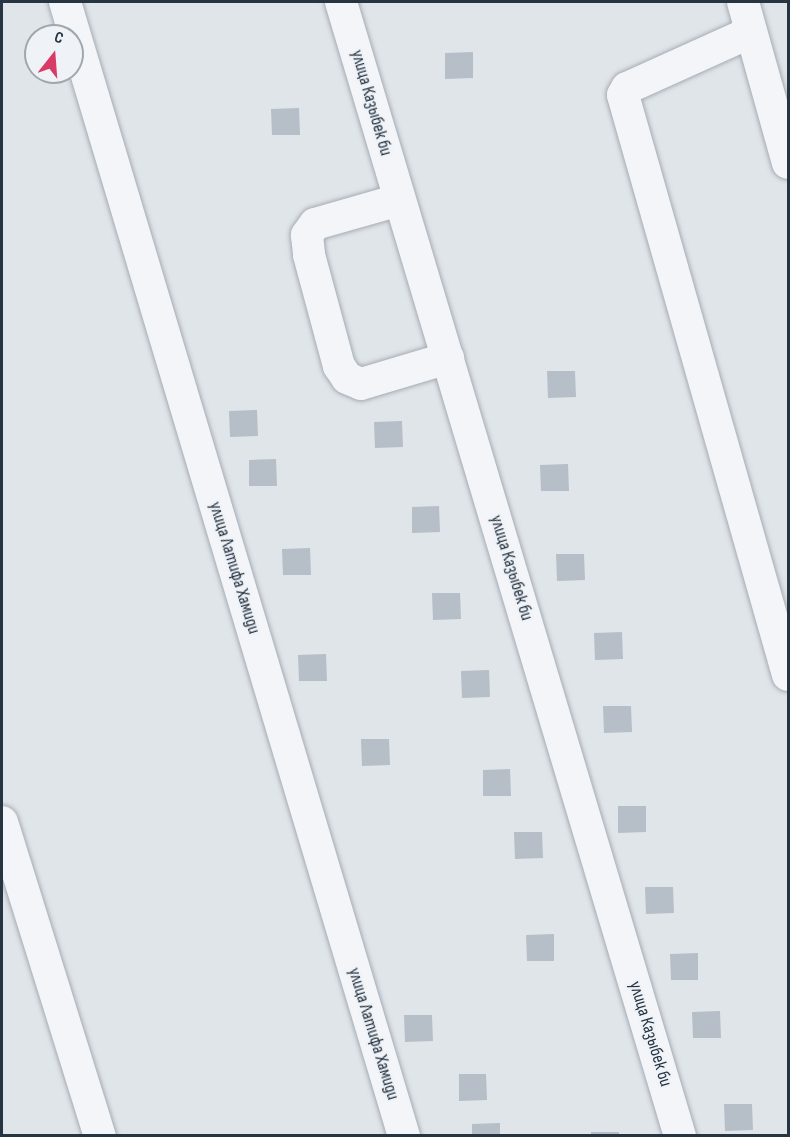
<!DOCTYPE html>
<html>
<head>
<meta charset="utf-8">
<style>
	body { margin:0 }
	#map { position:relative; width:790px; height:1137px; overflow:hidden; background:#e0e5ea; font-family:"Sofia Sans Condensed",sans-serif }
	div>[style] { position:absolute }
	.building>* { inset:0; background:#b6bec7 }
	.roads { filter:drop-shadow(0 0 2px #a5acb4) drop-shadow(0 0 2px #a5acb4) }
	.minor>* { height:32px; margin:-16px; padding:0 16px; transform-origin:16px; border-radius:16px; background:#f3f5f8 }
	span { translate:-50% -50%; white-space:nowrap; text-align:center; line-height:1.15; -webkit-text-stroke:4.5px #eff3f7; paint-order:stroke }
	.street-label { font-size:18px; color:#273442 }
	.frame { position:absolute; inset:0; border:3px solid #273442; pointer-events:none }
	.north { position:absolute; left:24px; top:24px; width:60px; height:60px; box-sizing:border-box; background:#eff3f7; border:2px solid #9fa7af; border-radius:50%; rotate:17deg; font-size:16px; font-weight:700; line-height:24px; text-align:center; color:#273442 }
	.north::after { content:''; display:block; margin:auto; width:21px; height:27px; background:#d83b65; clip-path:polygon(50% 0,100% 100%,50% 72%,0 100%) }
</style>
</head>
<body>
<div id="map">
	<div class="building">
		<i style="clip-path:polygon(473px 52px,473px 78px,445px 79px,445px 53px)"></i>
		<i style="clip-path:polygon(299px 108px,300px 135px,272px 135px,271px 109px)"></i>
		<i style="clip-path:polygon(547px 371px,575px 371px,576px 397px,548px 398px)"></i>
		<i style="clip-path:polygon(257px 410px,258px 436px,230px 437px,229px 411px)"></i>
		<i style="clip-path:polygon(402px 421px,403px 447px,375px 448px,374px 422px)"></i>
		<i style="clip-path:polygon(276px 459px,277px 486px,249px 486px,249px 460px)"></i>
		<i style="clip-path:polygon(568px 464px,569px 491px,541px 491px,540px 465px)"></i>
		<i style="clip-path:polygon(439px 506px,440px 532px,412px 533px,412px 507px)"></i>
		<i style="clip-path:polygon(310px 548px,311px 575px,283px 575px,282px 549px)"></i>
		<i style="clip-path:polygon(556px 554px,584px 554px,585px 580px,557px 581px)"></i>
		<i style="clip-path:polygon(432px 593px,460px 593px,461px 619px,433px 620px)"></i>
		<i style="clip-path:polygon(622px 632px,623px 659px,595px 660px,594px 633px)"></i>
		<i style="clip-path:polygon(326px 654px,327px 681px,299px 681px,298px 655px)"></i>
		<i style="clip-path:polygon(489px 670px,490px 697px,462px 698px,461px 671px)"></i>
		<i style="clip-path:polygon(603px 706px,631px 706px,632px 732px,604px 733px)"></i>
		<i style="clip-path:polygon(361px 739px,389px 739px,390px 765px,362px 766px)"></i>
		<i style="clip-path:polygon(510px 769px,511px 796px,483px 796px,483px 770px)"></i>
		<i style="clip-path:polygon(618px 806px,646px 806px,646px 832px,618px 833px)"></i>
		<i style="clip-path:polygon(514px 832px,542px 832px,543px 858px,515px 859px)"></i>
		<i style="clip-path:polygon(645px 887px,673px 887px,674px 913px,646px 914px)"></i>
		<i style="clip-path:polygon(554px 934px,554px 961px,527px 961px,526px 935px)"></i>
		<i style="clip-path:polygon(698px 953px,698px 980px,671px 980px,670px 954px)"></i>
		<i style="clip-path:polygon(720px 1011px,721px 1038px,693px 1038px,692px 1012px)"></i>
		<i style="clip-path:polygon(404px 1015px,432px 1015px,433px 1041px,405px 1042px)"></i>
		<i style="clip-path:polygon(459px 1074px,486px 1074px,487px 1100px,459px 1101px)"></i>
		<i style="clip-path:polygon(724px 1104px,752px 1104px,753px 1130px,725px 1131px)"></i>
		<i style="clip-path:polygon(500px 1123px,500px 1136px,472px 1136px,472px 1124px)"></i>
		<i style="clip-path:polygon(591px 1132px,619px 1132px,619px 1136px,591px 1136px)"></i>
	</div>
	<div class="roads">
		<div class="minor">
			<i style="left:65px;top:2px;width:1184px;rotate:73.36deg"></i>
			<i style="left:341px;top:2px;width:1184px;rotate:73.36deg"></i>
			<i style="left:743px;top:2px;width:167px;rotate:74.4deg"></i>
			<i style="left:751px;top:32px;width:136px;rotate:155.7deg"></i>
			<i style="left:627px;top:88px;width:8px;rotate:120deg"></i>
			<i style="left:623px;top:95px;width:603px;rotate:74.12deg"></i>
			<i style="left:399px;top:200px;width:87px;rotate:164.1deg"></i>
			<i style="left:315px;top:224px;width:14px;rotate:126deg"></i>
			<i style="left:307px;top:235px;width:20px;rotate:84deg"></i>
			<i style="left:309px;top:255px;width:115px;rotate:74.9deg"></i>
			<i style="left:339px;top:366px;width:14px;rotate:56deg"></i>
			<i style="left:347px;top:378px;width:15px;rotate:23deg"></i>
			<i style="left:361px;top:384px;width:91px;rotate:-16.6deg"></i>
			<i style="left:2px;top:822px;width:329px;rotate:72.7deg"></i>
		</div>
	</div>
	<div class="street-label">
		<span style="left:371px;top:103px;rotate:74deg">улица Казыбек би</span>
		<span style="left:234px;top:568px;rotate:73deg">улица Латифа Хамиди</span>
		<span style="left:511px;top:568px;rotate:73deg">улица Казыбек би</span>
		<span style="left:373px;top:1034px;rotate:73deg">улица Латифа Хамиди</span>
		<span style="left:650px;top:1034px;rotate:73deg">улица Казыбек би</span>
	</div>
	<div class="frame"></div>
	<div class="north">С</div>
</div>
</body>
</html>
